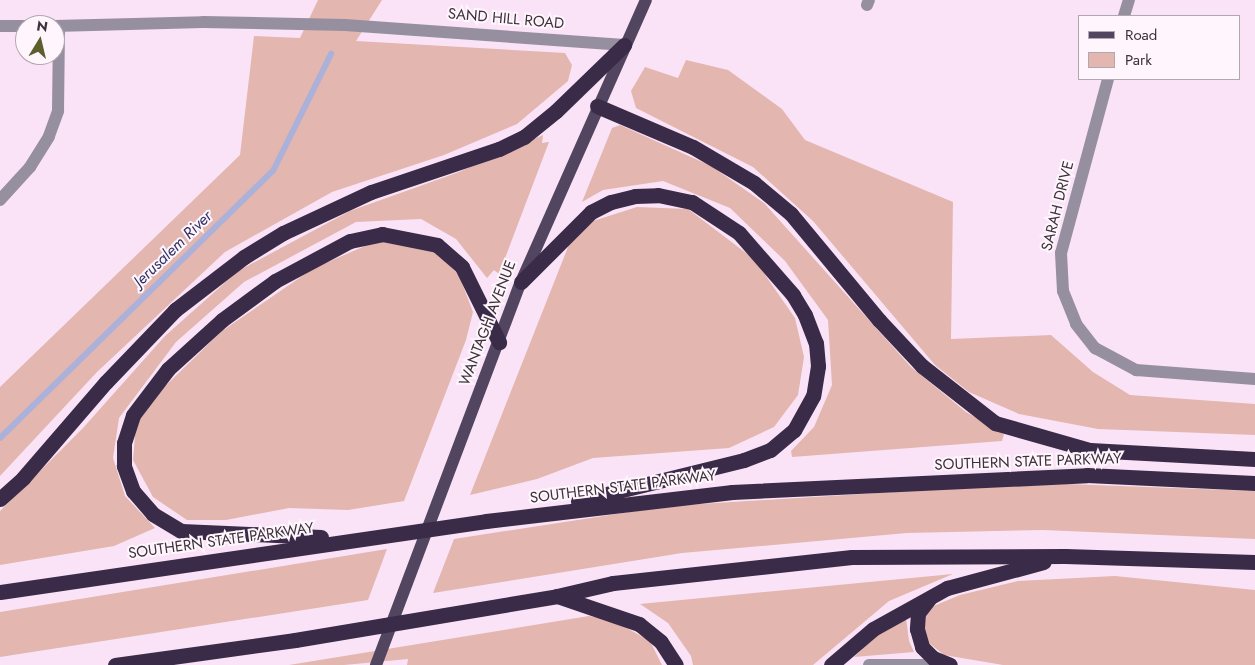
<!DOCTYPE html>
<html>
<head>
<meta charset="utf-8">
<style>
	body { margin:0 }
	#map { position:relative; width:1255px; height:665px; overflow:hidden; background:#fae3f6; font-family:Jost,sans-serif }
	div>[style] { position:absolute }
	.green>* { inset:0; background:#e3b6b0 }
	.stream>* { height:6px; margin:-3px; padding:0 3px; transform-origin:3px; border-radius:3px; background:#abb1d8 }
	.minor>* { height:12px; margin:-6px; padding:0 6px; transform-origin:6px; border-radius:6px; background:#968f9f }
	.major>* { height:12px; margin:-6px; padding:0 6px; transform-origin:6px; border-radius:6px; background:#514560 }
	.highway>* { height:15px; margin:-7.5px; padding:0 7.5px; transform-origin:7.5px; border-radius:7.5px; background:#3a2b49 }
	span { translate:-50% -50%; white-space:nowrap; text-align:center; line-height:1.15; -webkit-text-stroke:4px #fff5fd; paint-order:stroke }
	.street-label { font-size:15px; color:#3b323a }
	.water-label { font-size:16px; color:#2d3062; font-style:italic }
	.legend { position:absolute; left:1078px; top:15px; width:162px; height:65px; box-sizing:border-box; background:#fff5fd; border:1px solid #b1a7af; margin:0; padding:6px 9px; list-style:none; font-size:15px; color:#3b323a }
	.legend li { display:flex; align-items:center; gap:10px; height:25px }
	.legend b { width:25px; border:1px solid #b1a7af }
	.north { position:absolute; left:15px; top:15px; width:50px; height:50px; box-sizing:border-box; background:#fff5fd; border:1px solid #b1a7af; border-radius:50%; rotate:9deg; font-size:14px; font-weight:700; line-height:20px; text-align:center; color:#3b323a }
	.north::after { content:''; display:block; margin:auto; width:18px; height:22px; background:#5c5e2b; clip-path:polygon(50% 0,100% 100%,50% 72%,0 100%) }
</style>
</head>
<body>
<div id="map">
	<div class="green">
		<i style="clip-path:polygon(318px 0,382px 0,356px 41px,565px 53px,572px 65px,568px 81px,517px 124px,444px 155px,332px 192px,225px 252px,97px 372px,0 476px,0 387px,240px 155px,254px 36px,300px 38px)"></i>
		<i style="clip-path:polygon(686px 60px,728px 70px,782px 109px,805px 140px,953px 202px,951px 339px,1051px 335px,1093px 372px,1130px 395px,1255px 404px,1255px 435px,1098px 429px,1019px 414px,969px 392px,935px 365px,813px 221px,753px 167px,636px 108px,631px 91px,645px 67px,678px 78px)"></i>
		<i style="clip-path:polygon(620px 125px,711px 166px,764px 203px,911px 367px,966px 412px,1004px 434px,1002px 441px,792px 457px,791px 451px,814px 427px,832px 385px,828px 320px,785px 261px,730px 208px,663px 181px,603px 190px,582px 202px,612px 128px)"></i>
		<i style="clip-path:polygon(543px 135px,542px 143px,549px 142px,499px 274px,494px 270px,487px 278px,456px 239px,421px 219px,356px 222px,244px 282px,176px 342px,119px 418px,113px 458px,125px 496px,155px 528px,114px 546px,0 565px,0 511px,83px 428px,165px 336px,238px 271px,350px 211px,459px 172px)"></i>
		<i style="clip-path:polygon(637px 207px,688px 209px,754px 259px,795px 318px,804px 357px,798px 395px,774px 427px,729px 448px,593px 458px,537px 479px,470px 495px,570px 242px,593px 221px)"></i>
		<i style="clip-path:polygon(379px 240px,432px 248px,459px 275px,473px 312px,466px 340px,404px 501px,348px 510px,289px 508px,226px 520px,187px 520px,153px 497px,133px 460px,136px 424px,157px 394px,222px 331px,314px 268px)"></i>
		<i style="clip-path:polygon(1040px 483px,1255px 491px,1255px 539px,1043px 530px,907px 533px,682px 553px,433px 593px,454px 539px,668px 506px)"></i>
		<i style="clip-path:polygon(387px 549px,368px 600px,0 657px,0 612px)"></i>
		<i style="clip-path:polygon(953px 574px,889px 601px,813px 665px,693px 665px,691px 656px,668px 623px,640px 604px)"></i>
		<i style="clip-path:polygon(1115px 576px,1255px 590px,1255px 665px,1003px 665px,944px 655px,928px 642px,923px 626px,929px 608px,960px 595px,1018px 581px)"></i>
		<i style="clip-path:polygon(589px 616px,614px 621px,650px 641px,662px 665px,407px 665px,408px 659px,344px 665px,289px 665px)"></i>
		<i style="clip-path:polygon(906px 618px,909px 641px,914px 652px,854px 657px,875px 637px)"></i>
	</div>
	<div class="stream">
		<i style="left:0;top:438px;width:382px;rotate:-44.4deg"></i>
		<i style="left:273px;top:171px;width:131px;rotate:-63.6deg"></i>
	</div>
	<div class="minor">
		<i style="left:867px;top:5px;width:5px;rotate:-68deg"></i>
		<i style="left:1124px;top:16px;width:17px;rotate:-73deg"></i>
		<i style="left:0;top:26px;width:25px"></i>
		<i style="left:55px;top:26px;width:148px;rotate:-1.5deg"></i>
		<i style="left:203px;top:22px;width:142px;rotate:1.2deg"></i>
		<i style="left:345px;top:25px;width:280px;rotate:4.1deg"></i>
		<i style="left:1108px;top:79px;width:180px;rotate:105.1deg"></i>
		<i style="left:1061px;top:253px;width:38px;rotate:87deg"></i>
		<i style="left:1063px;top:291px;width:35px;rotate:68deg"></i>
		<i style="left:1076px;top:324px;width:31px;rotate:52deg"></i>
		<i style="left:1095px;top:348px;width:47px;rotate:28.2deg"></i>
		<i style="left:1136px;top:370px;width:119px;rotate:4.3deg"></i>
		<i style="left:0;top:200px;width:45px;rotate:-47.7deg"></i>
		<i style="left:30px;top:167px;width:36px;rotate:-58deg"></i>
		<i style="left:49px;top:136px;width:27px;rotate:-70deg"></i>
		<i style="left:58px;top:111px;width:85px;rotate:-89.3deg"></i>
		<i style="left:869px;top:665px;width:54px"></i>
	</div>
	<div class="major">
		<i style="left:376px;top:665px;width:410px;rotate:-69.3deg"></i>
		<i style="left:521px;top:282px;width:308px;rotate:-66.1deg"></i>
	</div>
	<div class="highway">
		<i style="left:597px;top:106px;width:104px;rotate:23.1deg"></i>
		<i style="left:693px;top:147px;width:71px;rotate:30.5deg"></i>
		<i style="left:754px;top:183px;width:48px;rotate:40deg"></i>
		<i style="left:791px;top:214px;width:138px;rotate:50.3deg"></i>
		<i style="left:879px;top:320px;width:63px;rotate:46.9deg"></i>
		<i style="left:922px;top:366px;width:93px;rotate:38deg"></i>
		<i style="left:995px;top:423px;width:99px;rotate:15.9deg"></i>
		<i style="left:1090px;top:450px;width:165px;rotate:3.1deg"></i>
		<i style="left:521px;top:282px;width:99px;rotate:-45deg"></i>
		<i style="left:591px;top:212px;width:22px;rotate:-27deg"></i>
		<i style="left:611px;top:202px;width:25px;rotate:-14deg"></i>
		<i style="left:635px;top:196px;width:23px;rotate:-2deg"></i>
		<i style="left:658px;top:195px;width:35px;rotate:12deg"></i>
		<i style="left:692px;top:202px;width:56px;rotate:33.4deg"></i>
		<i style="left:739px;top:233px;width:82px;rotate:48.9deg"></i>
		<i style="left:793px;top:295px;width:23px;rotate:59deg"></i>
		<i style="left:805px;top:315px;width:30px;rotate:69deg"></i>
		<i style="left:816px;top:343px;width:23px;rotate:85deg"></i>
		<i style="left:818px;top:366px;width:30px;rotate:99deg"></i>
		<i style="left:813px;top:396px;width:39px;rotate:119deg"></i>
		<i style="left:794px;top:430px;width:31px;rotate:140deg"></i>
		<i style="left:770px;top:450px;width:28px;rotate:159deg"></i>
		<i style="left:744px;top:460px;width:171px;rotate:166.1deg"></i>
		<i style="left:0;top:499px;width:31px;rotate:-42deg"></i>
		<i style="left:23px;top:478px;width:127px;rotate:-49.2deg"></i>
		<i style="left:106px;top:382px;width:100px;rotate:-46.2deg"></i>
		<i style="left:175px;top:310px;width:87px;rotate:-37.5deg"></i>
		<i style="left:244px;top:257px;width:46px;rotate:-31.6deg"></i>
		<i style="left:283px;top:233px;width:97px;rotate:-25deg"></i>
		<i style="left:371px;top:192px;width:135px;rotate:-18.6deg"></i>
		<i style="left:499px;top:149px;width:28px;rotate:-26deg"></i>
		<i style="left:524px;top:137px;width:41px;rotate:-39.1deg"></i>
		<i style="left:556px;top:111px;width:95px;rotate:-44.1deg"></i>
		<i style="left:321px;top:537px;width:140px;rotate:-177.5deg"></i>
		<i style="left:181px;top:531px;width:33px;rotate:-149deg"></i>
		<i style="left:153px;top:514px;width:30px;rotate:-131deg"></i>
		<i style="left:133px;top:491px;width:27px;rotate:-110deg"></i>
		<i style="left:124px;top:466px;width:23px;rotate:-90deg"></i>
		<i style="left:124px;top:443px;width:29px;rotate:-72deg"></i>
		<i style="left:133px;top:415px;width:58px;rotate:-52.7deg"></i>
		<i style="left:168px;top:369px;width:73px;rotate:-42.2deg"></i>
		<i style="left:222px;top:320px;width:66px;rotate:-36.3deg"></i>
		<i style="left:275px;top:281px;width:85px;rotate:-28.1deg"></i>
		<i style="left:350px;top:241px;width:33px;rotate:-12deg"></i>
		<i style="left:382px;top:234px;width:56px;rotate:11.3deg"></i>
		<i style="left:437px;top:245px;width:33px;rotate:41deg"></i>
		<i style="left:462px;top:267px;width:84px;rotate:63.7deg"></i>
		<i style="left:0;top:592px;width:491px;rotate:-8.3deg"></i>
		<i style="left:486px;top:521px;width:248px;rotate:-6.7deg"></i>
		<i style="left:732px;top:492px;width:355px;rotate:-2.7deg"></i>
		<i style="left:1087px;top:475px;width:168px;rotate:2.7deg"></i>
		<i style="left:557px;top:596px;width:87px;rotate:18.9deg"></i>
		<i style="left:639px;top:624px;width:28px;rotate:39deg"></i>
		<i style="left:661px;top:642px;width:27px;rotate:57deg"></i>
		<i style="left:929px;top:599px;width:18px;rotate:128deg"></i>
		<i style="left:918px;top:613px;width:16px;rotate:94deg"></i>
		<i style="left:917px;top:629px;width:19px;rotate:74deg"></i>
		<i style="left:922px;top:647px;width:16px;rotate:45deg"></i>
		<i style="left:933px;top:658px;width:18px;rotate:22deg"></i>
		<i style="left:115px;top:665px;width:182px;rotate:-7.9deg"></i>
		<i style="left:295px;top:640px;width:266px;rotate:-9.5deg"></i>
		<i style="left:557px;top:596px;width:57px;rotate:-13.1deg"></i>
		<i style="left:613px;top:583px;width:240px;rotate:-6.2deg"></i>
		<i style="left:852px;top:557px;width:213px;rotate:-0.3deg"></i>
		<i style="left:1065px;top:556px;width:190px;rotate:1.8deg"></i>
		<i style="left:831px;top:665px;width:55px;rotate:-40.6deg"></i>
		<i style="left:873px;top:629px;width:85px;rotate:-29deg"></i>
		<i style="left:947px;top:588px;width:100px;rotate:-15deg"></i>
	</div>
	<div class="street-label">
		<span style="left:506px;top:19px;rotate:5deg">SAND HILL ROAD</span>
		<span style="left:1058px;top:206px;rotate:-76deg">SARAH DRIVE</span>
		<span style="left:488px;top:323px;rotate:-69deg">WANTAGH AVENUE</span>
		<span style="left:1028px;top:462px;rotate:-2deg">SOUTHERN STATE PARKWAY</span>
		<span style="left:623px;top:487px;rotate:-7deg">SOUTHERN STATE PARKWAY</span>
		<span style="left:221px;top:541px;rotate:-8deg">SOUTHERN STATE PARKWAY</span>
	</div>
	<div class="water-label">
		<span style="left:173px;top:249px;rotate:-44deg">Jerusalem River</span>
	</div>
	<ul class="legend">
	<li><b style="height:6px;background:#514560"></b>Road</li>
	<li><b style="height:14px;background:#e3b6b0"></b>Park</li>
	</ul>
	<div class="north">N</div>
</div>
</body>
</html>
